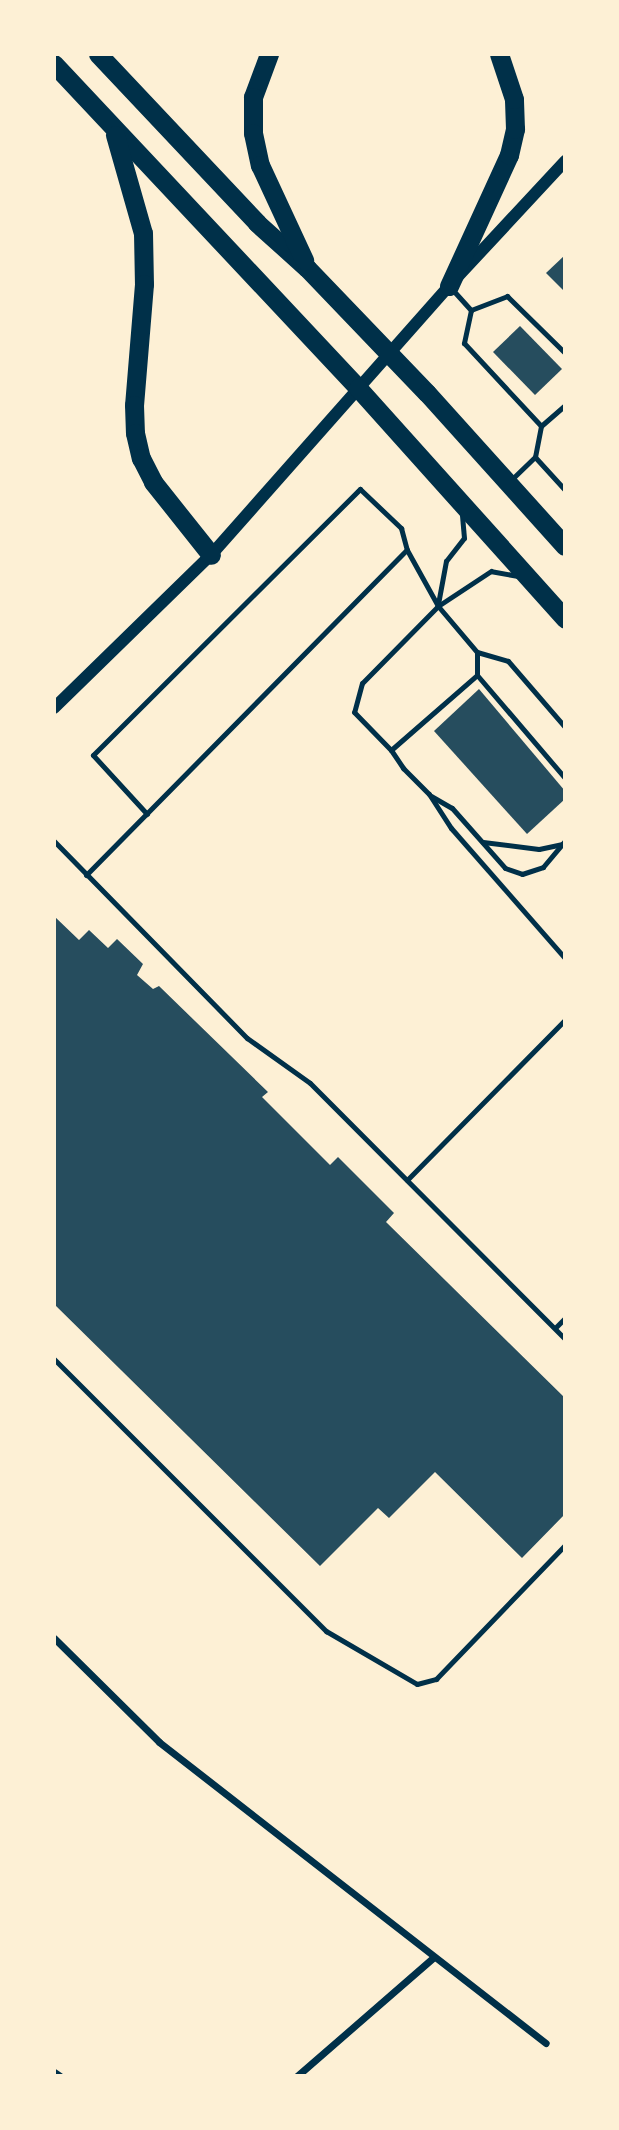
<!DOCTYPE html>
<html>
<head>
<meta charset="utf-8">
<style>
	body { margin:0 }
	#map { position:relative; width:619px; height:2130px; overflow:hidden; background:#fdf0d5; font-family:"DM Sans",sans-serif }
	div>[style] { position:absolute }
	.building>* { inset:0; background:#264d5e }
	.service>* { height:5px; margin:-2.5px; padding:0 2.5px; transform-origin:2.5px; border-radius:2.5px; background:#003049 }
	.minor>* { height:7px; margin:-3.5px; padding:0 3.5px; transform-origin:3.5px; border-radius:3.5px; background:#003049 }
	.tertiary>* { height:12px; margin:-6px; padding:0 6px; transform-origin:6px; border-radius:6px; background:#003049 }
	.trunk>* { height:19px; margin:-9.5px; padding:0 9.5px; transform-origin:9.5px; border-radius:9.5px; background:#003049 }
	span { translate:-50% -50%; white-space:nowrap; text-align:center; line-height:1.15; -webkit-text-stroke:5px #fdf0d5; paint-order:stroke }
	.frame { position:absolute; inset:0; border:56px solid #fdf0d5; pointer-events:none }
</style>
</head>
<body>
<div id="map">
	<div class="building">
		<i style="clip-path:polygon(565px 255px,565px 292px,546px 273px)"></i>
		<i style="clip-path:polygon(520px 326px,562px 369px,535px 395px,493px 352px)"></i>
		<i style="clip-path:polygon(479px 689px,565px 791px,565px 799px,527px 834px,434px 731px)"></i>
		<i style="clip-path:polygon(54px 916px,79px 940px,89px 930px,108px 948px,117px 939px,143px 964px,137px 975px,153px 989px,159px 986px,268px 1092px,262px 1097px,330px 1165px,338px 1157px,394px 1213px,386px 1222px,565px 1398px,565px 1514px,522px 1558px,435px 1472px,389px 1518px,378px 1508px,320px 1566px,54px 1304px)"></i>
	</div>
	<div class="service">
		<i style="left:451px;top:288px;width:30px;rotate:48deg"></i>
		<i style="left:471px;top:310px;width:34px;rotate:102deg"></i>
		<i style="left:464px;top:343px;width:113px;rotate:47.1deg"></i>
		<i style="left:471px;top:310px;width:39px;rotate:-21deg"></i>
		<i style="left:507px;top:296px;width:81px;rotate:44.5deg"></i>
		<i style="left:535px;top:457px;width:45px;rotate:47.7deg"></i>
		<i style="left:512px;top:479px;width:32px;rotate:-44deg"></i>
		<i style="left:535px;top:457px;width:32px;rotate:-79deg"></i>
		<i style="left:541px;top:426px;width:32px;rotate:-41deg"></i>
		<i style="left:518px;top:576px;width:27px;rotate:-170deg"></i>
		<i style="left:491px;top:571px;width:64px;rotate:146.6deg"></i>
		<i style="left:438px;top:606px;width:108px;rotate:134.6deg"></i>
		<i style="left:362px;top:683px;width:30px;rotate:105deg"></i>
		<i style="left:354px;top:712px;width:53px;rotate:45.8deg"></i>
		<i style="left:391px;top:750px;width:22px;rotate:56deg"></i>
		<i style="left:403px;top:768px;width:37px;rotate:45deg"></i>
		<i style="left:429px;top:794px;width:40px;rotate:57.1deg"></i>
		<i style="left:451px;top:828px;width:173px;rotate:48.8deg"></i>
		<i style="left:438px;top:604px;width:44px;rotate:-79.5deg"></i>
		<i style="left:446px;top:561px;width:29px;rotate:-52deg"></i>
		<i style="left:464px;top:538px;width:25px;rotate:-95deg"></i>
		<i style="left:477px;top:652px;width:23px;rotate:90deg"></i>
		<i style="left:477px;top:675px;width:135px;rotate:49.5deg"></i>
		<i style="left:391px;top:750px;width:114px;rotate:-41.1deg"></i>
		<i style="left:431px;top:796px;width:24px;rotate:30deg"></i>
		<i style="left:452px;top:808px;width:80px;rotate:48.5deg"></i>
		<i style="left:505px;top:868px;width:18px;rotate:19deg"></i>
		<i style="left:522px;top:874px;width:22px;rotate:-18deg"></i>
		<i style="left:543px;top:867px;width:34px;rotate:-50deg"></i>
		<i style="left:147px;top:814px;width:80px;rotate:-132.5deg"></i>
		<i style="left:93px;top:755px;width:377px;rotate:-44.9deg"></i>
		<i style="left:360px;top:489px;width:57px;rotate:43.6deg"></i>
		<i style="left:401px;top:528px;width:23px;rotate:75deg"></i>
		<i style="left:407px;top:550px;width:64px;rotate:61deg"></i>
		<i style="left:438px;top:606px;width:60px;rotate:49.7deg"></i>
		<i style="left:477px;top:652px;width:32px;rotate:16deg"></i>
		<i style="left:508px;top:661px;width:87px;rotate:49.2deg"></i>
		<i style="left:54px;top:841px;width:276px;rotate:45.6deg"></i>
		<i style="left:247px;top:1038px;width:77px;rotate:35.5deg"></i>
		<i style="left:310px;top:1083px;width:361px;rotate:45.1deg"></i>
		<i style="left:483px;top:842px;width:56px;rotate:7.1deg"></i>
		<i style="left:539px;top:849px;width:24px;rotate:-12deg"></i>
		<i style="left:86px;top:875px;width:457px;rotate:-45.4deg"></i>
		<i style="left:407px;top:1180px;width:225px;rotate:-45.4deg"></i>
		<i style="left:556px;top:1327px;width:13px;rotate:-45deg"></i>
		<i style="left:54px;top:1359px;width:385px;rotate:45deg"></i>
		<i style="left:326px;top:1631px;width:105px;rotate:30.2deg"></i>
		<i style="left:417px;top:1684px;width:20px;rotate:-15deg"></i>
		<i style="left:436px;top:1679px;width:186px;rotate:-46.1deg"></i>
	</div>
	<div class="minor">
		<i style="left:54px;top:1638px;width:148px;rotate:44.7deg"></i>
		<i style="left:159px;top:1742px;width:490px;rotate:37.9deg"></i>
		<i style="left:54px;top:2072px;width:7px;rotate:34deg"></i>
		<i style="left:297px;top:2076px;width:181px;rotate:-41deg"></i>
	</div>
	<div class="tertiary">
		<i style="left:54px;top:708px;width:219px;rotate:-44.3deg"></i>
		<i style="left:211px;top:555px;width:359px;rotate:-48.5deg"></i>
		<i style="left:449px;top:286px;width:171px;rotate:-47.1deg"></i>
	</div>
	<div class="trunk">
		<i style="left:98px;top:54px;width:232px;rotate:46.7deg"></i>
		<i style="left:257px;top:223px;width:67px;rotate:42deg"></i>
		<i style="left:307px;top:268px;width:173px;rotate:46.2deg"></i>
		<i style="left:427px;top:393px;width:206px;rotate:48deg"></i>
		<i style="left:269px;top:54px;width:46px;rotate:110.4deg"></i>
		<i style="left:253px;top:97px;width:36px;rotate:90deg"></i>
		<i style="left:253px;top:133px;width:33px;rotate:78deg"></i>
		<i style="left:260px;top:165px;width:105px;rotate:65.1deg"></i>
		<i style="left:54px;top:64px;width:444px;rotate:46.8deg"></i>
		<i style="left:358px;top:388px;width:310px;rotate:48.1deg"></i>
		<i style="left:115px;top:135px;width:102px;rotate:74.1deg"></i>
		<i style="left:143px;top:233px;width:51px;rotate:88.9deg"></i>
		<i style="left:144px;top:284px;width:121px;rotate:94.7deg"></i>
		<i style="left:134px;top:405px;width:28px;rotate:88deg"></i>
		<i style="left:135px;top:433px;width:26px;rotate:77deg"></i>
		<i style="left:141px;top:458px;width:27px;rotate:63deg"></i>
		<i style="left:153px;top:482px;width:93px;rotate:51.5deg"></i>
		<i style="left:449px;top:286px;width:144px;rotate:-65.4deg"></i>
		<i style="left:509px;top:155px;width:27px;rotate:-77deg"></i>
		<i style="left:515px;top:129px;width:30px;rotate:-92deg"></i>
		<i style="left:514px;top:99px;width:47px;rotate:-108.4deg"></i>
	</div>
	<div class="frame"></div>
</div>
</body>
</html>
